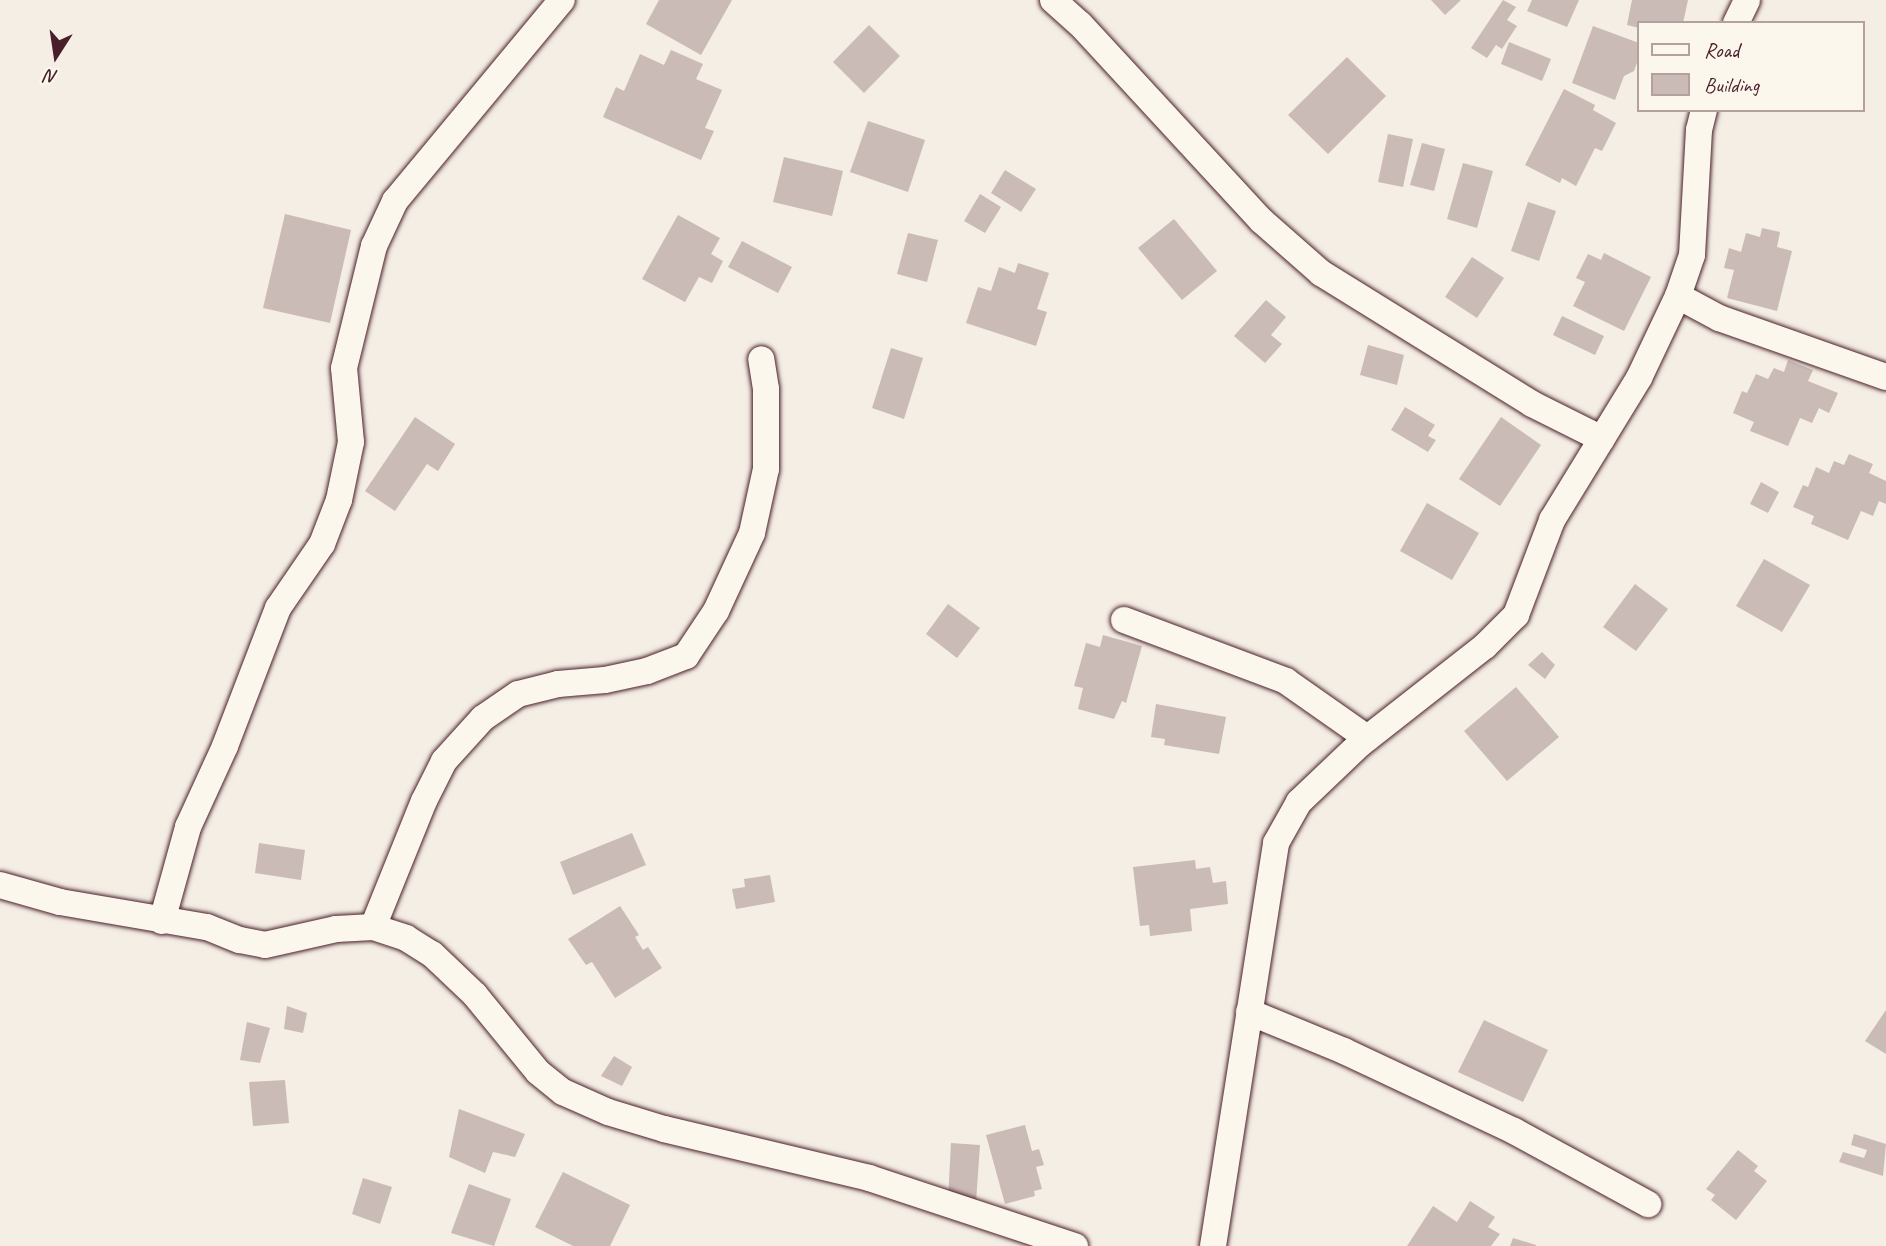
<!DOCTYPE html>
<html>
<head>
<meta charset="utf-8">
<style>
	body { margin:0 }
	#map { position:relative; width:1886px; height:1246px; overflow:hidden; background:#f4eee4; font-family:Caveat,sans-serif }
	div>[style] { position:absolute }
	.building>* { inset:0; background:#cabbb6 }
	.roads { filter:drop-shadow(0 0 2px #4a1f2b) drop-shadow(0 0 2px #4a1f2b) }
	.street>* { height:26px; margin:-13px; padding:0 13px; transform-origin:13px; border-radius:13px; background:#fbf7ec }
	span { translate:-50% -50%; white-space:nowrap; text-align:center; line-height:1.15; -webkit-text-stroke:7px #fbf7ec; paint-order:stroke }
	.legend { position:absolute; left:1637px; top:21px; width:228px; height:91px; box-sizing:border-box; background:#fbf7ec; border:2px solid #b4a19f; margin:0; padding:9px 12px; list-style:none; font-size:21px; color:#4a1f2b }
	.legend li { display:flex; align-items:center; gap:14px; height:35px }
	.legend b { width:35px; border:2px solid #b4a19f }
	.north { position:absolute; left:21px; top:21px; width:70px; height:70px; -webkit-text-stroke:5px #fbf7ec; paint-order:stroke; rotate:192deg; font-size:19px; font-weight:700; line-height:28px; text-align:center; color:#4a1f2b }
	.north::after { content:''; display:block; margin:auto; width:24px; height:32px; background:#4a1f2b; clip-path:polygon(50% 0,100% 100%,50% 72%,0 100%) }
</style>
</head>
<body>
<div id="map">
	<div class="building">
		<i style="clip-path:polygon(659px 0,732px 0,701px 55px,646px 24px)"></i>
		<i style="clip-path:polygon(1431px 0,1461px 0,1445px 15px)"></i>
		<i style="clip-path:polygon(1503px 0,1516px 7px,1507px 20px,1517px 26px,1502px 49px,1496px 45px,1487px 58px,1471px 48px)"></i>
		<i style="clip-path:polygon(1532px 0,1579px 0,1567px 27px,1527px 11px)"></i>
		<i style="clip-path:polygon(1632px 0,1688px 0,1683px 23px,1639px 23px,1639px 28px,1627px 25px)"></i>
		<i style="clip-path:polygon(869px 25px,900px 56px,864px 93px,833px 62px)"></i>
		<i style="clip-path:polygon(1593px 26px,1639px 43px,1639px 57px,1634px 71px,1624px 76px,1615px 100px,1572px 83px)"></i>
		<i style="clip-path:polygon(1509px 42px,1551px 59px,1542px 81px,1501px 64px)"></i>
		<i style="clip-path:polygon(671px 50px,703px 64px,696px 79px,722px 90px,705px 128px,714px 131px,701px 160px,603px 117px,616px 87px,624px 91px,640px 54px,664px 65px)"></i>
		<i style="clip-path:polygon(1347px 57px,1386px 96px,1328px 154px,1288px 115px)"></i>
		<i style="clip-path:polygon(1564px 89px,1595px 105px,1593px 110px,1616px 123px,1602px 151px,1595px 148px,1576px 186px,1562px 178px,1560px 183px,1525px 165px)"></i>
		<i style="clip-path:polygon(868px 121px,925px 140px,908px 192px,850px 172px)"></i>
		<i style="clip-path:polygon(1388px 134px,1413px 139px,1403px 187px,1378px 182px)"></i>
		<i style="clip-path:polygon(1422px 143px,1445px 149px,1434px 191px,1410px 185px)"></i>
		<i style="clip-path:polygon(784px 157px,843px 171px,832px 216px,773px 202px)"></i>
		<i style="clip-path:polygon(1463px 163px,1493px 171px,1477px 228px,1447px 219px)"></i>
		<i style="clip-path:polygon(1005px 170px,1036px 189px,1021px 212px,991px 193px)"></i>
		<i style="clip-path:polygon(980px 194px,1001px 207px,985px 233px,964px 221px)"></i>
		<i style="clip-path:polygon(1528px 202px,1556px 211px,1539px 261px,1511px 251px)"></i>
		<i style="clip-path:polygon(285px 214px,351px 230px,330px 323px,263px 308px)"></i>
		<i style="clip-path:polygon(678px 215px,720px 238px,711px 254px,723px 261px,712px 283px,699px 277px,685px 302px,642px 279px)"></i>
		<i style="clip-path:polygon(1174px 219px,1217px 271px,1182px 300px,1138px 248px)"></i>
		<i style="clip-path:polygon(1762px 228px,1780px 232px,1777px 247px,1792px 251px,1777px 311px,1727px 298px,1734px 270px,1724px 268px,1729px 248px,1741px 252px,1746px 233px,1760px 237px)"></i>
		<i style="clip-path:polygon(908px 233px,938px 240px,927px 282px,897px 274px)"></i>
		<i style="clip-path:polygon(742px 241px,792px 267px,778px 293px,728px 267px)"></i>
		<i style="clip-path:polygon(1604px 253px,1651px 277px,1624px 331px,1573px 306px,1585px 282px,1576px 278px,1588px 254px,1601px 260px)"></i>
		<i style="clip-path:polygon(1472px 257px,1504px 278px,1477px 318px,1445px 297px)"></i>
		<i style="clip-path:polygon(1018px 263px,1049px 273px,1037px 309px,1047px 312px,1036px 346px,966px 323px,978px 287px,991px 291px,999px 267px,1015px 273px)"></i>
		<i style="clip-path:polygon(1266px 300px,1286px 317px,1271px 335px,1282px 344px,1265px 363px,1234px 336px)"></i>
		<i style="clip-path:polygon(1562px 316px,1604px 336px,1595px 355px,1553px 335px)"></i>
		<i style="clip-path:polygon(1368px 345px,1404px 355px,1397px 385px,1360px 375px)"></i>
		<i style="clip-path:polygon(891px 348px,923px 358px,904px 419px,872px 408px)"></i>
		<i style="clip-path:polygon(1788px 360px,1813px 370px,1808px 381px,1838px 393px,1829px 413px,1819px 408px,1812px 423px,1800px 418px,1788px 446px,1750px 431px,1754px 422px,1733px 413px,1742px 391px,1747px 393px,1756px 374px,1768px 379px,1774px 368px,1784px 372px)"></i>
		<i style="clip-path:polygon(1405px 407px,1435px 425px,1428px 436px,1436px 440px,1428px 452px,1391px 430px)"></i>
		<i style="clip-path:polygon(415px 417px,455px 444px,438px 471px,427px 464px,395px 511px,365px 491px)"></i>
		<i style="clip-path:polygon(1501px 417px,1541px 445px,1500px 506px,1459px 479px)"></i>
		<i style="clip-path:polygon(1849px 454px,1873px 464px,1869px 473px,1886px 481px,1886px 504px,1879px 501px,1873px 516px,1861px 511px,1848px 540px,1811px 524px,1814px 516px,1793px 507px,1803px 485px,1808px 487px,1816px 467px,1829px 473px,1834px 461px,1844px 465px)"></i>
		<i style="clip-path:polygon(1761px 482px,1779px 492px,1768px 513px,1750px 504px)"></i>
		<i style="clip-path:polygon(1427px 503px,1479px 533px,1452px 580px,1400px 551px)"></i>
		<i style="clip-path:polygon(1764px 559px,1810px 585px,1782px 632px,1736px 606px)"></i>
		<i style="clip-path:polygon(1635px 584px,1668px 609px,1636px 651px,1603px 627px)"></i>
		<i style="clip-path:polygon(948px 604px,980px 628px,957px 658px,926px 634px)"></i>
		<i style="clip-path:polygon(1103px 635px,1142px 646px,1126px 703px,1122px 701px,1114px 719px,1078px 709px,1083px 688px,1074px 686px,1086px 643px,1100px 647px)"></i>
		<i style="clip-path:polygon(1542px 652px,1555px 665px,1545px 679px,1528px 665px)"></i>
		<i style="clip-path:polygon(1516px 687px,1559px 737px,1507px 781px,1464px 731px)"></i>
		<i style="clip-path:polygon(1156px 704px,1226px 717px,1219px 754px,1164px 745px,1165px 739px,1151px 737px)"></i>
		<i style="clip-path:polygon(632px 833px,646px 865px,573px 895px,560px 862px)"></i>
		<i style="clip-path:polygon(259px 843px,305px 850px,301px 880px,255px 873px)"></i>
		<i style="clip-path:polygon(1195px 860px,1196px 869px,1210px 867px,1213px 883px,1226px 881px,1228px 904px,1190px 909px,1192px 931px,1150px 936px,1149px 925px,1140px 926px,1133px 867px)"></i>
		<i style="clip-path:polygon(770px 875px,775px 902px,736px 909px,732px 889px,745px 887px,744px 879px)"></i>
		<i style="clip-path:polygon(620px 906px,639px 935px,635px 937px,643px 950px,648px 947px,662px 968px,615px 998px,592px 962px,586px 965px,568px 939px)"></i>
		<i style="clip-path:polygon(287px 1006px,307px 1013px,303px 1033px,284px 1029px)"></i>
		<i style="clip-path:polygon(1886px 1010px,1886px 1054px,1865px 1041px)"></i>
		<i style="clip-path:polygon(1484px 1020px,1548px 1050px,1523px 1102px,1458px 1072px)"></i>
		<i style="clip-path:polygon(247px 1022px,270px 1028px,260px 1063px,240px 1060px)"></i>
		<i style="clip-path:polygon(614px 1056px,632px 1067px,622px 1086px,601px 1076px)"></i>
		<i style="clip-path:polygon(285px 1080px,289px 1123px,253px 1126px,249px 1082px)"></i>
		<i style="clip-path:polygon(459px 1109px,525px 1134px,515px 1157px,493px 1152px,485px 1173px,449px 1157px)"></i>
		<i style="clip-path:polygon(1025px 1125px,1032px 1151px,1039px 1149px,1044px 1165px,1036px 1167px,1042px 1189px,1034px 1191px,1035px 1196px,1005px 1204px,986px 1135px)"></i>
		<i style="clip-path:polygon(1854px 1134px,1886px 1144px,1883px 1176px,1839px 1162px,1843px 1152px,1864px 1158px,1867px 1150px,1851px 1145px)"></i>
		<i style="clip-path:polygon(951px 1143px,980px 1145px,976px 1202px,948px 1200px)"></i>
		<i style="clip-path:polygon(1738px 1150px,1758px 1166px,1754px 1171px,1767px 1181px,1736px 1220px,1711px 1200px,1715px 1195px,1706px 1189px)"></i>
		<i style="clip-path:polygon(563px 1172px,630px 1205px,610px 1246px,573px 1246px,535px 1227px)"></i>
		<i style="clip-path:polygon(363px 1178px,392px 1187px,380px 1224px,352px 1214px)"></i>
		<i style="clip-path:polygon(469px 1184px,511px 1199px,494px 1246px,451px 1233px)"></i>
		<i style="clip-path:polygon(1470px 1201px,1495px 1217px,1488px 1227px,1500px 1234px,1491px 1246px,1407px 1246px,1433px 1206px,1457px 1222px)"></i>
		<i style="clip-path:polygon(1513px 1238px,1536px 1245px,1536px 1246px,1510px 1246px)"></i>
	</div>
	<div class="roads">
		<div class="street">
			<i style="left:1053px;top:0;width:36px;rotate:42deg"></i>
			<i style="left:1080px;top:24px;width:268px;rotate:47.3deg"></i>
			<i style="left:1262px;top:221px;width:79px;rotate:41.4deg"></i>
			<i style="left:1321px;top:273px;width:248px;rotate:31.8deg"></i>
			<i style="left:1532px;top:404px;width:78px;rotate:26.6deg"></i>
			<i style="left:1736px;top:23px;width:25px;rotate:-64deg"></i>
			<i style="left:1678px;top:296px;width:47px;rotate:28.2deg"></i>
			<i style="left:1719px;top:318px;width:177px;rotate:19.5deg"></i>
			<i style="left:1124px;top:620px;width:173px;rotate:20.6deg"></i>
			<i style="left:1286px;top:681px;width:99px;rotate:35.1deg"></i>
			<i style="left:0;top:885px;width:62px;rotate:15.8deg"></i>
			<i style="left:60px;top:902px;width:149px;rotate:9.7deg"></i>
			<i style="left:207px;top:927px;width:35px;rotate:22deg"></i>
			<i style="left:240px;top:940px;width:25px;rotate:11deg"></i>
			<i style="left:265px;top:945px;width:73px;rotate:-12.7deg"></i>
			<i style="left:336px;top:929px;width:37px;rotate:-3deg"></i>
			<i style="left:373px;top:927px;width:35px;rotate:18deg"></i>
			<i style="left:406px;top:938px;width:31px;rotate:32deg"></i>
			<i style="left:432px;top:954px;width:59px;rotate:43.6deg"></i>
			<i style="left:475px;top:995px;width:99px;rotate:50.7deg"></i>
			<i style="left:538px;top:1072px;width:32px;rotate:39deg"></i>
			<i style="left:563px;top:1092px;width:49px;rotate:24deg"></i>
			<i style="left:608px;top:1112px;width:59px;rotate:16.9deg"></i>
			<i style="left:664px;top:1129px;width:211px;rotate:13.4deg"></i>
			<i style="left:869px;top:1178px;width:217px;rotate:18.3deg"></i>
			<i style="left:162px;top:921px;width:98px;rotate:-74.5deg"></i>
			<i style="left:188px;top:827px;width:89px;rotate:-65.4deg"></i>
			<i style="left:225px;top:746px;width:148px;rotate:-69deg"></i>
			<i style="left:278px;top:608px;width:78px;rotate:-55.5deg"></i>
			<i style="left:322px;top:544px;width:47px;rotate:-68.9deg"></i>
			<i style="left:339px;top:500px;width:59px;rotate:-78.3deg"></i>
			<i style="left:351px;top:442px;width:74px;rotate:-95.4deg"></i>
			<i style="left:344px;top:368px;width:126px;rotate:-76.2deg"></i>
			<i style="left:374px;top:246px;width:50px;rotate:-65deg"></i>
			<i style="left:395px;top:201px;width:261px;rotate:-50.3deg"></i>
			<i style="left:373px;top:927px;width:136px;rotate:-68deg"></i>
			<i style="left:424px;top:801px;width:45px;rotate:-63.4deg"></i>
			<i style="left:444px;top:761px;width:58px;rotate:-47.8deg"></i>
			<i style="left:483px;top:718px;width:42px;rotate:-34.4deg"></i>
			<i style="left:518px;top:694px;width:41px;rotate:-14deg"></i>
			<i style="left:558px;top:684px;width:47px;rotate:-4.9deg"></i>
			<i style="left:605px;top:680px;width:43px;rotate:-12.1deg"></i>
			<i style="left:647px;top:671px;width:42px;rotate:-21deg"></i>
			<i style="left:686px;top:656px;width:54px;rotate:-56.3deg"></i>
			<i style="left:716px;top:611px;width:86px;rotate:-65.2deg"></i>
			<i style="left:752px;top:533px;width:66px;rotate:-77.7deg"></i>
			<i style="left:766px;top:469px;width:80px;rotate:-90deg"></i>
			<i style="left:766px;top:389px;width:30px;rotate:-99deg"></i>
			<i style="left:1249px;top:1012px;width:103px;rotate:22.3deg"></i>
			<i style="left:1344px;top:1051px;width:188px;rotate:25.2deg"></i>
			<i style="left:1514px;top:1131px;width:153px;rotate:28.6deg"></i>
			<i style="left:1213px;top:1246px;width:408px;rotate:-81.1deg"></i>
			<i style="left:1276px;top:843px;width:47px;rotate:-60.7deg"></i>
			<i style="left:1299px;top:802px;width:84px;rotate:-43.6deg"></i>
			<i style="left:1360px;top:744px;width:159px;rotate:-38.1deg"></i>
			<i style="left:1485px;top:646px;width:44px;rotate:-45deg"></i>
			<i style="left:1516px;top:615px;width:102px;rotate:-69.2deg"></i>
			<i style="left:1552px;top:520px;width:167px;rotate:-58.5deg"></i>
			<i style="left:1639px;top:378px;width:91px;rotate:-64.6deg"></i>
			<i style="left:1678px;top:296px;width:43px;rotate:-71.1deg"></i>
			<i style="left:1692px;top:255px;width:125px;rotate:-86.8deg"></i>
			<i style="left:1699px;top:130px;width:21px;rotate:-76deg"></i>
		</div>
	</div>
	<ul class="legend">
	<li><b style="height:9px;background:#fbf7ec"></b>Road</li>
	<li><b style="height:19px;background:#cabbb6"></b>Building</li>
	</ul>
	<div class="north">N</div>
</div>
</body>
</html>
